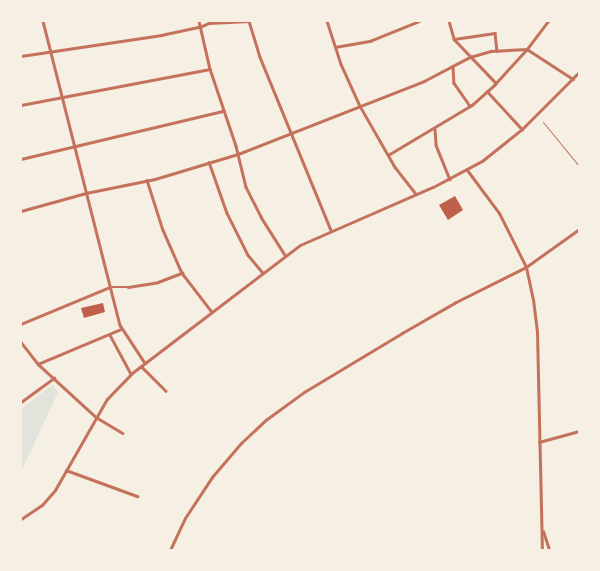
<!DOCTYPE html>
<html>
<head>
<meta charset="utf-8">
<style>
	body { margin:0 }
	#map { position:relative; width:600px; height:571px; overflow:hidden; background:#f6efe4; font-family:"Golos Text",sans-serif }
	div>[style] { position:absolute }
	.green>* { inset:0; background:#e2e4dc }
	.building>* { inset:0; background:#bf614a }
	.service>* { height:1px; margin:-0.5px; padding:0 0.5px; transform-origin:0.5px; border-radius:0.5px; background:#c5725c }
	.minor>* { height:2.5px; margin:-1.25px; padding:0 1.25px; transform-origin:1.25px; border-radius:1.25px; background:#c5725c }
	.tertiary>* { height:3px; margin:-1.5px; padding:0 1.5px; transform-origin:1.5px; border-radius:1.5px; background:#c5725c }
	span { translate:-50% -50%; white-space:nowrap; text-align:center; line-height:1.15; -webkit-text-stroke:5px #f6efe4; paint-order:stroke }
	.frame { position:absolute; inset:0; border:22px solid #f6efe4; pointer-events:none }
</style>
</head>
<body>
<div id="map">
	<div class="green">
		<i style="clip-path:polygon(52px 385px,58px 392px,21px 472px,21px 409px)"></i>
	</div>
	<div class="building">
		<i style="clip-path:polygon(455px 196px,463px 210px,448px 220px,439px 205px)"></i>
		<i style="clip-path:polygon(103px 303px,105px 312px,84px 318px,81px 308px)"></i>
	</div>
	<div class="service">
		<i style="left:543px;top:122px;width:57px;rotate:50.7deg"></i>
	</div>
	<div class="minor">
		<i style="left:43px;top:21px;width:314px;rotate:75.8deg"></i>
		<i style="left:120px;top:325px;width:45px;rotate:56.7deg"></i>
		<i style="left:199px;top:21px;width:49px;rotate:77.1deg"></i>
		<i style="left:210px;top:69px;width:81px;rotate:71.3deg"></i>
		<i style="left:236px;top:146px;width:42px;rotate:76.3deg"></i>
		<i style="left:246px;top:187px;width:34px;rotate:63deg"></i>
		<i style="left:261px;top:217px;width:45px;rotate:57.7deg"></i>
		<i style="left:249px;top:21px;width:38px;rotate:73deg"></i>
		<i style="left:260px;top:57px;width:187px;rotate:67.7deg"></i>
		<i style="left:327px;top:21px;width:45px;rotate:72deg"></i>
		<i style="left:341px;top:64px;width:46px;rotate:65.7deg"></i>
		<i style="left:360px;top:106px;width:70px;rotate:60.2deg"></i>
		<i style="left:395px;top:167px;width:34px;rotate:52deg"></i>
		<i style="left:449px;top:21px;width:19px;rotate:74deg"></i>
		<i style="left:454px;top:39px;width:61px;rotate:46.3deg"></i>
		<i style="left:454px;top:39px;width:41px;rotate:-8.3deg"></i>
		<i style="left:495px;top:33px;width:18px;rotate:84deg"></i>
		<i style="left:335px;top:47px;width:36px;rotate:-10deg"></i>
		<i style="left:370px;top:41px;width:53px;rotate:-22.2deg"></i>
		<i style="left:21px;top:56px;width:142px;rotate:-8.5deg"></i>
		<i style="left:161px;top:35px;width:40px;rotate:-12deg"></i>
		<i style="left:200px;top:27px;width:10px;rotate:-24deg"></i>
		<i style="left:209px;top:23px;width:40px;rotate:-2.9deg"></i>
		<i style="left:453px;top:66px;width:17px;rotate:87deg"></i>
		<i style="left:454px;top:83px;width:28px;rotate:55deg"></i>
		<i style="left:487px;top:91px;width:52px;rotate:47.4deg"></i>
		<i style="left:21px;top:105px;width:192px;rotate:-10.8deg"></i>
		<i style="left:435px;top:129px;width:16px;rotate:86deg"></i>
		<i style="left:436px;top:145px;width:37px;rotate:68deg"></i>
		<i style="left:388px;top:155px;width:98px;rotate:-30.8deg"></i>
		<i style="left:472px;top:105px;width:30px;rotate:-42deg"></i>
		<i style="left:494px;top:85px;width:49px;rotate:-47.5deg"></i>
		<i style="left:527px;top:49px;width:35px;rotate:-53deg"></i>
		<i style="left:21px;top:159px;width:208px;rotate:-13.4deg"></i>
		<i style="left:209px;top:162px;width:54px;rotate:70.6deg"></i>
		<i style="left:227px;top:213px;width:47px;rotate:63.4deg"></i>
		<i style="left:248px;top:255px;width:23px;rotate:50deg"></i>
		<i style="left:147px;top:180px;width:52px;rotate:72.3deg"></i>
		<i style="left:163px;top:230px;width:47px;rotate:66.2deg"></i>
		<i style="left:182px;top:273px;width:49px;rotate:52.4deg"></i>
		<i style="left:21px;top:211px;width:67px;rotate:-15.5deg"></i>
		<i style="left:86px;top:193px;width:70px;rotate:-11.5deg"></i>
		<i style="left:155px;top:179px;width:87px;rotate:-16.8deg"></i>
		<i style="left:238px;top:154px;width:200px;rotate:-21.4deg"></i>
		<i style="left:424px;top:81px;width:52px;rotate:-27.6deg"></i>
		<i style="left:470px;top:57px;width:22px;rotate:-16deg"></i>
		<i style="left:491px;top:51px;width:36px;rotate:-3deg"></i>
		<i style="left:527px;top:49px;width:55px;rotate:33.1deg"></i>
		<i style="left:21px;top:324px;width:96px;rotate:-22.6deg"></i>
		<i style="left:110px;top:287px;width:18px"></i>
		<i style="left:128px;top:287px;width:30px;rotate:-9deg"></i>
		<i style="left:158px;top:282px;width:26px;rotate:-21deg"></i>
		<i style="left:110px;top:335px;width:44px;rotate:61.7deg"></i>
		<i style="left:21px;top:342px;width:28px;rotate:52deg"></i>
		<i style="left:38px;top:364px;width:79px;rotate:42.4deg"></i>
		<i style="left:96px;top:417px;width:31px;rotate:31deg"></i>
		<i style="left:38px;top:364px;width:90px;rotate:-22.9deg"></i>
		<i style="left:141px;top:366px;width:35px;rotate:45deg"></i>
		<i style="left:21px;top:402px;width:41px;rotate:-36deg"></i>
		<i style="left:539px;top:442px;width:41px;rotate:-15.4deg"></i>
		<i style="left:66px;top:470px;width:76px;rotate:20.1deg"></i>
	</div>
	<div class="tertiary">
		<i style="left:467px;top:170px;width:54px;rotate:53.3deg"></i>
		<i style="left:499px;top:213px;width:60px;rotate:63.4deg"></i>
		<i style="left:526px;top:267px;width:33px;rotate:78deg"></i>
		<i style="left:533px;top:299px;width:33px;rotate:83deg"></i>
		<i style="left:537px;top:332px;width:218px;rotate:88.7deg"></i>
		<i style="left:21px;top:519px;width:25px;rotate:-34deg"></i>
		<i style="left:42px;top:505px;width:20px;rotate:-49deg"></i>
		<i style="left:55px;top:490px;width:105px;rotate:-60.3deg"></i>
		<i style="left:107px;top:399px;width:36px;rotate:-46deg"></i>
		<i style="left:132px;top:373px;width:211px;rotate:-37.3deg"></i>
		<i style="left:300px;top:245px;width:145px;rotate:-23.6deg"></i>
		<i style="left:433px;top:187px;width:55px;rotate:-28deg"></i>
		<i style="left:482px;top:161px;width:51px;rotate:-38.7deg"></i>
		<i style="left:522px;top:129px;width:81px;rotate:-45deg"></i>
		<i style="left:543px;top:531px;width:20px;rotate:72deg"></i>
		<i style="left:170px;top:550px;width:35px;rotate:-65deg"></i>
		<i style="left:185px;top:518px;width:49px;rotate:-56.6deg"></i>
		<i style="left:212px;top:477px;width:45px;rotate:-49.5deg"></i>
		<i style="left:241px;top:443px;width:35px;rotate:-43deg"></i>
		<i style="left:267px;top:419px;width:46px;rotate:-36.1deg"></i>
		<i style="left:304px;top:392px;width:114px;rotate:-31deg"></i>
		<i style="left:402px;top:333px;width:62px;rotate:-29.9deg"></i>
		<i style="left:456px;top:302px;width:78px;rotate:-26.6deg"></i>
		<i style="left:526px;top:267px;width:65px;rotate:-35.6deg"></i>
	</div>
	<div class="frame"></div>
</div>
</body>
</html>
